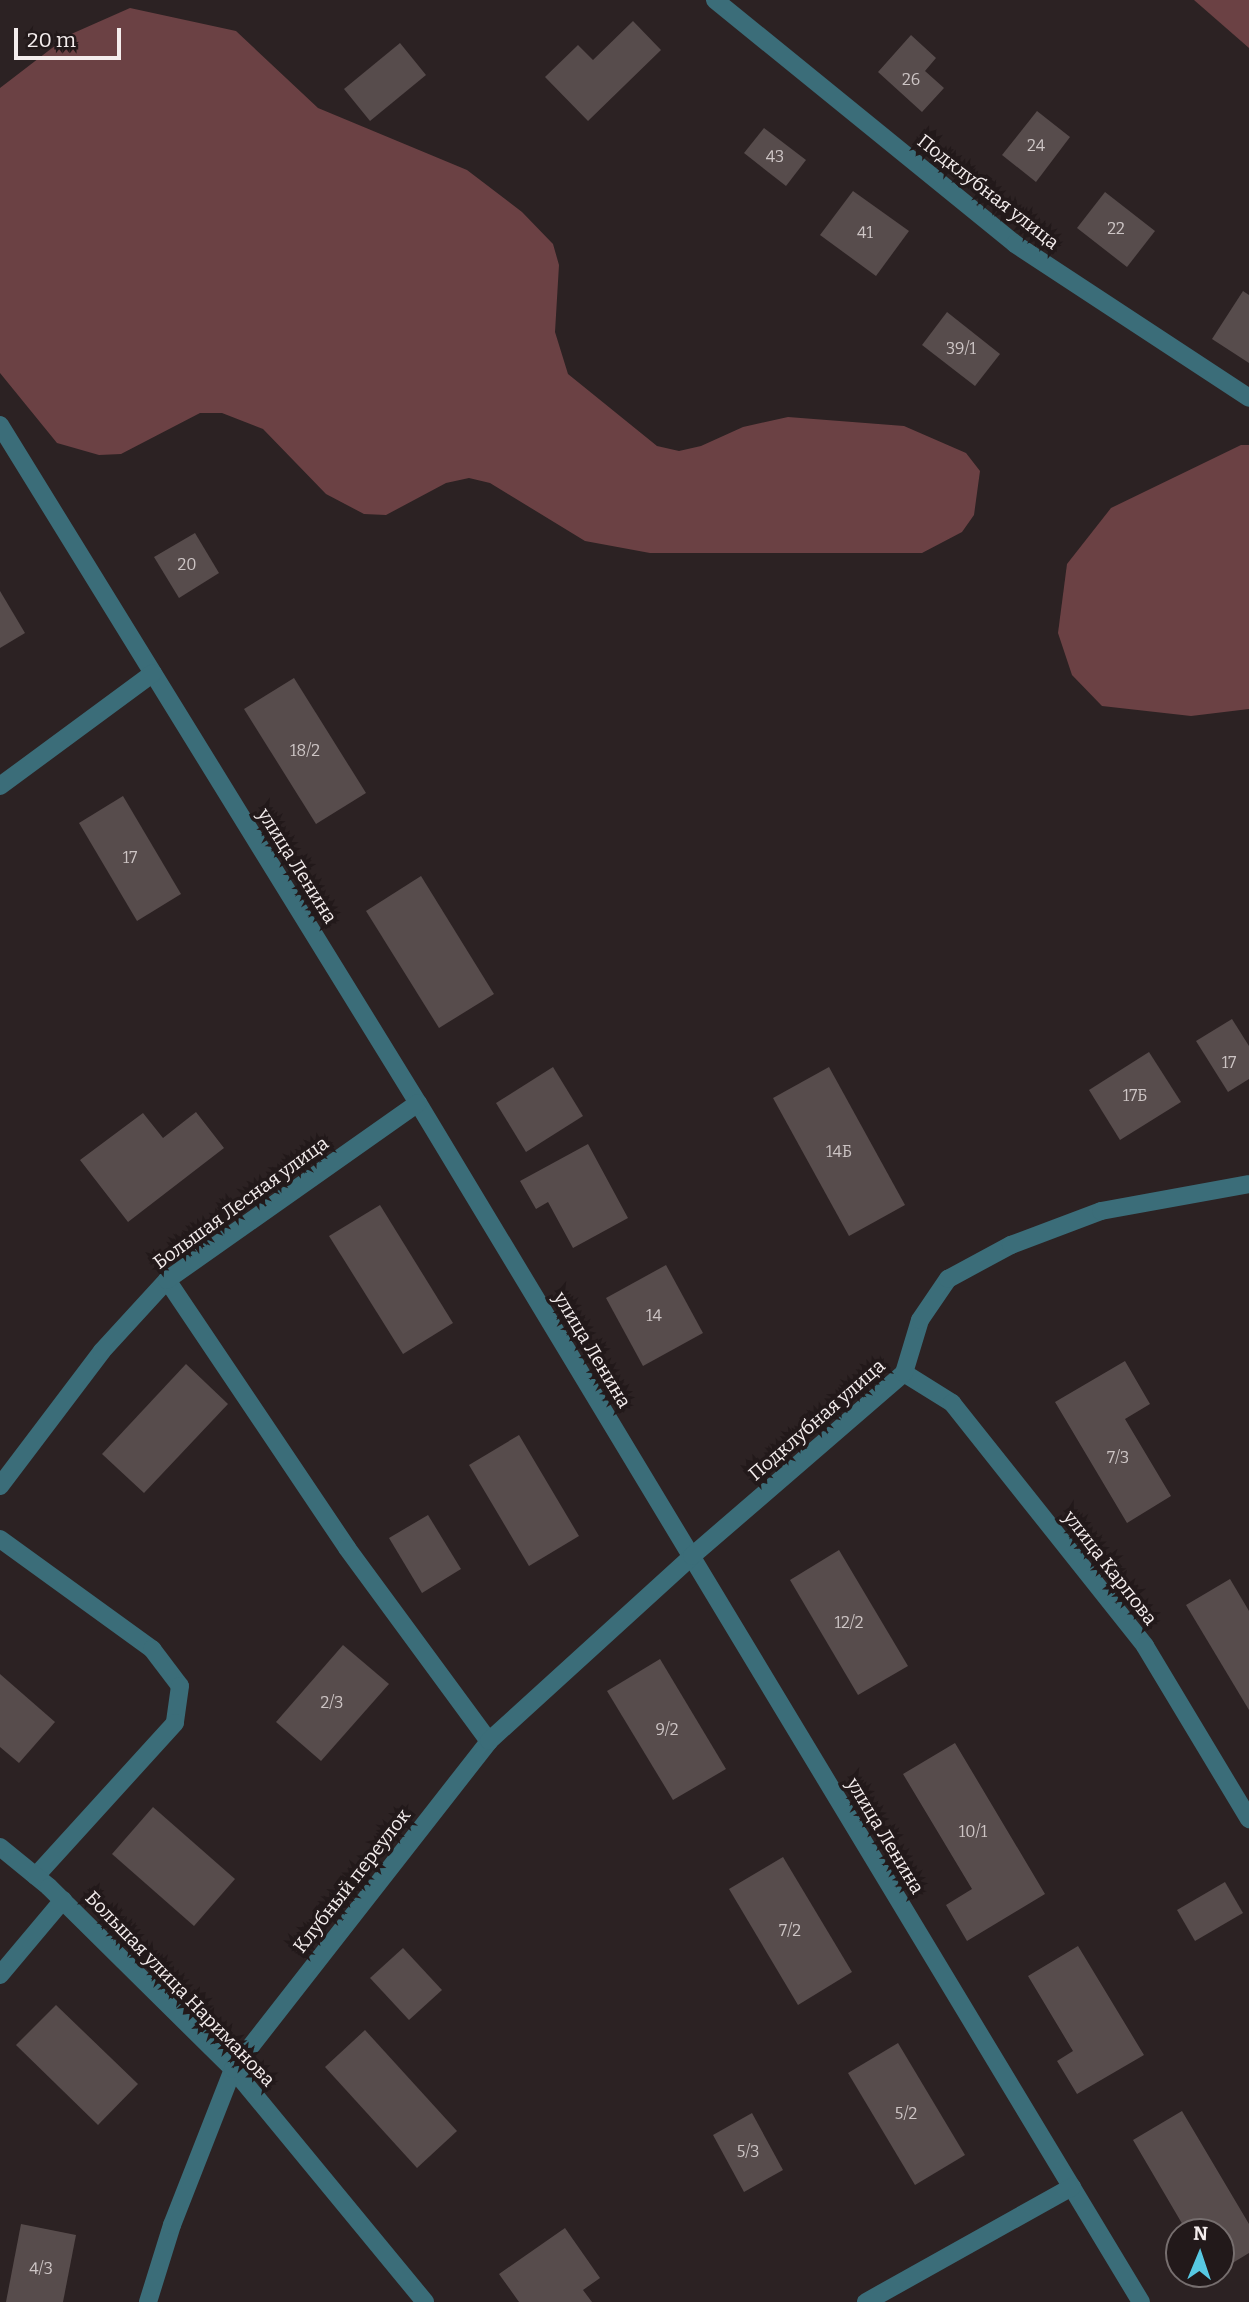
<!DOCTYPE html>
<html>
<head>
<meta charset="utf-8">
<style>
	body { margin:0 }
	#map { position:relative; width:1249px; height:2302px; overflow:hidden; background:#2c2223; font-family:Bitter,serif }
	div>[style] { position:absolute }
	.green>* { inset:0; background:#6b4144 }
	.building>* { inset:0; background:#574c4c }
	.lane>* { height:18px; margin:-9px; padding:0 9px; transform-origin:9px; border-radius:9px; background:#3b6d79 }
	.street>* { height:18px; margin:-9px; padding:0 9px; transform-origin:9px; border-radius:9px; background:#3b6d79 }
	span { translate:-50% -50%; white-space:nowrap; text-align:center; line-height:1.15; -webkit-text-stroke:7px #22191a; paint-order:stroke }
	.number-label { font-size:16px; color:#cdc5c5 }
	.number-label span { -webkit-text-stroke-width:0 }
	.street-label { font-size:19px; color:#f4eded }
	.north { position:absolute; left:1165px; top:2218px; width:70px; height:70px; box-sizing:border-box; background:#22191a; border:2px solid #766e6e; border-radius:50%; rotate:2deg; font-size:19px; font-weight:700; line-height:28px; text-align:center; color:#f4eded }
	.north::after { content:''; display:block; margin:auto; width:24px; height:32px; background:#57c9e3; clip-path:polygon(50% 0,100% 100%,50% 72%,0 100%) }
	.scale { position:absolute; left:14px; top:28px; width:107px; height:32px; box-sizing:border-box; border:4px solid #f4eded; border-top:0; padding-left:9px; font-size:21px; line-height:24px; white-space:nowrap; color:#f4eded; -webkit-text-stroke:5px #22191a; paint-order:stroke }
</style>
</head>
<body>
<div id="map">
	<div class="green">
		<i style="clip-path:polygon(1194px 0,1249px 0,1249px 48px)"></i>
		<i style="clip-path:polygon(130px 8px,236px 31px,318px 108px,467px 170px,522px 212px,553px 244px,559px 265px,555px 332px,568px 374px,657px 446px,679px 451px,701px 446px,743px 427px,788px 417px,904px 426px,966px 453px,980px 471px,974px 515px,962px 532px,922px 553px,650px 553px,585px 541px,490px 483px,469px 478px,446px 483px,386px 515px,364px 514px,326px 494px,263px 429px,222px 413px,200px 413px,121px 454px,99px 455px,57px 443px,0 373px,0 88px,69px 35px)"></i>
		<i style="clip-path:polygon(1241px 445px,1249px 445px,1249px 709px,1191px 716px,1102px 706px,1072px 675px,1058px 633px,1067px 564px,1111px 508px)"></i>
	</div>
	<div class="building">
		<i style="clip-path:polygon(633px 21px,661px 50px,588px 121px,545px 77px,578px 45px,593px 60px)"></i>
		<i style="clip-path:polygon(911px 35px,936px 58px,925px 71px,944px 88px,922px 112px,878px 72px)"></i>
		<i style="clip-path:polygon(400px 43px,426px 75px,370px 121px,344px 89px)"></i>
		<i style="clip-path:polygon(1037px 111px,1070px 137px,1036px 182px,1002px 155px)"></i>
		<i style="clip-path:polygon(764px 128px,806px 160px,786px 186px,744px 153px)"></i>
		<i style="clip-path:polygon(853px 191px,909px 231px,876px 276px,820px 235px)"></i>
		<i style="clip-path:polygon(1105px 192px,1155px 231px,1127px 267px,1077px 228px)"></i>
		<i style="clip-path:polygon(1243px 291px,1249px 295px,1249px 363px,1212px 339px)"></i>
		<i style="clip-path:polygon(947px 312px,1000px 354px,975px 386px,922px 345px)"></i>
		<i style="clip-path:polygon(195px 533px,219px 573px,179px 598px,154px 557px)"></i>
		<i style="clip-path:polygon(0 591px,25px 633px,0 648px)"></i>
		<i style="clip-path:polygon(294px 678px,366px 793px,316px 824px,244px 709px)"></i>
		<i style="clip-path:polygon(123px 796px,181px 894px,137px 921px,79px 823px)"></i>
		<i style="clip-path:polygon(421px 876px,494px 994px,439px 1028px,366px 911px)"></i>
		<i style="clip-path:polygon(1232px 1019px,1249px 1046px,1249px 1079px,1228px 1092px,1196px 1041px)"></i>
		<i style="clip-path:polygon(1149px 1052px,1181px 1102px,1120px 1140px,1089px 1090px)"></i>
		<i style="clip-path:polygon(553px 1067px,583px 1116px,526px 1152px,496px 1103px)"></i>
		<i style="clip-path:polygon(829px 1067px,905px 1205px,849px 1236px,773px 1098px)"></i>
		<i style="clip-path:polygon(196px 1112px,224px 1148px,128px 1222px,80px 1160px,143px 1113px,163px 1138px)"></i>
		<i style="clip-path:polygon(588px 1144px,628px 1218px,573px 1248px,548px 1202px,536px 1209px,520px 1181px)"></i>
		<i style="clip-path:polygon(380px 1205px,453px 1323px,403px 1354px,329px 1236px)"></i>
		<i style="clip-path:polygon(666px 1265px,703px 1333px,643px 1366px,606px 1298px)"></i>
		<i style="clip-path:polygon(1125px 1361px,1150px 1404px,1125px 1419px,1171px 1496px,1127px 1523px,1055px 1402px)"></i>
		<i style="clip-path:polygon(186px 1364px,228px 1404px,144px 1493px,102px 1454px)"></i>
		<i style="clip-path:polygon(519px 1435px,579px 1536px,529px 1566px,469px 1465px)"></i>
		<i style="clip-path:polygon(428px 1515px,461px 1569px,422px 1593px,389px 1538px)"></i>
		<i style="clip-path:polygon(839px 1550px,908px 1666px,858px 1695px,790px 1580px)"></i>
		<i style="clip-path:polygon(1230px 1579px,1249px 1611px,1249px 1710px,1186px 1605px)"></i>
		<i style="clip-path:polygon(343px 1645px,389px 1684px,321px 1761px,276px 1722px)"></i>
		<i style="clip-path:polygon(660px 1659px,726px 1769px,673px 1800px,607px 1691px)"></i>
		<i style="clip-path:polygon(0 1674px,55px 1722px,19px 1763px,0 1747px)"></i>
		<i style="clip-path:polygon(955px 1743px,1045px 1894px,967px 1941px,946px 1905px,972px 1889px,903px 1774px)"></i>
		<i style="clip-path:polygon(153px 1807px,235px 1879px,194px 1926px,112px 1854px)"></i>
		<i style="clip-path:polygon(783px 1857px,852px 1972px,798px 2005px,729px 1889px)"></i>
		<i style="clip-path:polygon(1225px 1882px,1243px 1913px,1195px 1941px,1177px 1910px)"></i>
		<i style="clip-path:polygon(1078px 1946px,1144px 2055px,1077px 2094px,1057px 2061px,1073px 2051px,1028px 1976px)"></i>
		<i style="clip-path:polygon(403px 1948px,442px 1990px,409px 2020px,370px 1978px)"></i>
		<i style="clip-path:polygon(56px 2005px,138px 2084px,98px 2125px,16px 2045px)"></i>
		<i style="clip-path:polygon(365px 2030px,457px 2131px,417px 2168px,325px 2067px)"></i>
		<i style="clip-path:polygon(898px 2043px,965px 2155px,915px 2185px,848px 2073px)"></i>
		<i style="clip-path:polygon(1182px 2111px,1249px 2224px,1249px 2253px,1221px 2270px,1221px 2232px,1187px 2232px,1133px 2140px)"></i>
		<i style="clip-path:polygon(752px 2113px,783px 2170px,744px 2192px,713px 2135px)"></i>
		<i style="clip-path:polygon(21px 2224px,76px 2235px,63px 2302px,6px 2302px)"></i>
		<i style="clip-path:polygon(565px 2228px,600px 2278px,583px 2290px,592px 2302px,519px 2302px,499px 2274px)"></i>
	</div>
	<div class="lane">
		<i style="left:0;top:1539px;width:188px;rotate:35.9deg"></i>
		<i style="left:152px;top:1649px;width:46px;rotate:52.9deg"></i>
		<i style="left:180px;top:1686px;width:37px;rotate:98deg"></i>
		<i style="left:175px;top:1723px;width:207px;rotate:132.3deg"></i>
		<i style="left:0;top:1975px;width:98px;rotate:-50deg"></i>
	</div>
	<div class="street">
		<i style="left:715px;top:0;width:387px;rotate:39.1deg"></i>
		<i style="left:1015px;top:244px;width:280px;rotate:33.3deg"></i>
		<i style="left:0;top:425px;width:796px;rotate:58.35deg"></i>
		<i style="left:418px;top:1103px;width:1400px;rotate:58.91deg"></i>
		<i style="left:0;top:786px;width:190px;rotate:-36.4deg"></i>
		<i style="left:167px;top:1280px;width:323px;rotate:56.1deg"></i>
		<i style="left:347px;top:1548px;width:240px;rotate:53.7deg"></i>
		<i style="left:904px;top:1373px;width:57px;rotate:32deg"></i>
		<i style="left:952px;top:1403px;width:310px;rotate:51.5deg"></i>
		<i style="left:1145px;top:1646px;width:202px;rotate:59deg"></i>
		<i style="left:0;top:1486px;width:169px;rotate:-52.9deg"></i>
		<i style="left:102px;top:1351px;width:96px;rotate:-47.5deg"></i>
		<i style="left:167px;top:1280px;width:307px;rotate:-35.2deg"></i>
		<i style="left:0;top:1847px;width:63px;rotate:39.2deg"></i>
		<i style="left:49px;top:1887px;width:259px;rotate:44.7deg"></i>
		<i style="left:233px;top:2069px;width:302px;rotate:50.5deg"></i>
		<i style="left:148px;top:2302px;width:81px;rotate:-72.7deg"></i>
		<i style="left:172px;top:2225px;width:168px;rotate:-68.6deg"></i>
		<i style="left:233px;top:2069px;width:416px;rotate:-52deg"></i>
		<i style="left:489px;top:1741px;width:275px;rotate:-42.3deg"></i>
		<i style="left:692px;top:1556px;width:280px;rotate:-40.8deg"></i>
		<i style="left:904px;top:1373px;width:55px;rotate:-73.2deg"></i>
		<i style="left:920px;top:1320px;width:50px;rotate:-55.7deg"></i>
		<i style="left:948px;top:1279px;width:72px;rotate:-28.4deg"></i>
		<i style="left:1011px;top:1245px;width:96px;rotate:-20.7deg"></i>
		<i style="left:1101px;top:1211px;width:150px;rotate:-10.3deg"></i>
		<i style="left:866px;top:2302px;width:236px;rotate:-29.2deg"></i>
	</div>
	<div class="number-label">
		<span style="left:911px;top:80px">26</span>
		<span style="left:1036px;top:146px">24</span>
		<span style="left:775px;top:157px">43</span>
		<span style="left:1116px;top:229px">22</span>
		<span style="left:865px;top:233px">41</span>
		<span style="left:961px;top:349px">39/1</span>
		<span style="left:187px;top:565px">20</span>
		<span style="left:305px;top:751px">18/2</span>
		<span style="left:130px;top:858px">17</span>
		<span style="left:1229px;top:1063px">17</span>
		<span style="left:1135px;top:1096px">17Б</span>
		<span style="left:839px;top:1152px">14Б</span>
		<span style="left:654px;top:1316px">14</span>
		<span style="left:1118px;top:1458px">7/3</span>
		<span style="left:849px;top:1623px">12/2</span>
		<span style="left:332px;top:1703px">2/3</span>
		<span style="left:667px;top:1730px">9/2</span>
		<span style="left:973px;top:1832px">10/1</span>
		<span style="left:790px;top:1931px">7/2</span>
		<span style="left:906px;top:2114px">5/2</span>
		<span style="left:748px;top:2152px">5/3</span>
		<span style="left:41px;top:2269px">4/3</span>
	</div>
	<div class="street-label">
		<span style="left:988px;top:192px;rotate:38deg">Подклубная улица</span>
		<span style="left:297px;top:866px;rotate:58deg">улица Ленина</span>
		<span style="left:241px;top:1203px;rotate:-36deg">Большая Лесная улица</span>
		<span style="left:592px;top:1350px;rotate:59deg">улица Ленина</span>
		<span style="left:817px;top:1420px;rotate:-41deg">Подклубная улица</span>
		<span style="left:1110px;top:1568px;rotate:52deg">улица Карпова</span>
		<span style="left:885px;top:1836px;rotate:59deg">улица Ленина</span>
		<span style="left:352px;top:1881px;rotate:-52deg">Клубный переулок</span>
		<span style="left:180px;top:1989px;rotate:46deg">Большая улица Нариманова</span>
	</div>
	<div class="north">N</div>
	<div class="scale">20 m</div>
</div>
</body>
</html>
